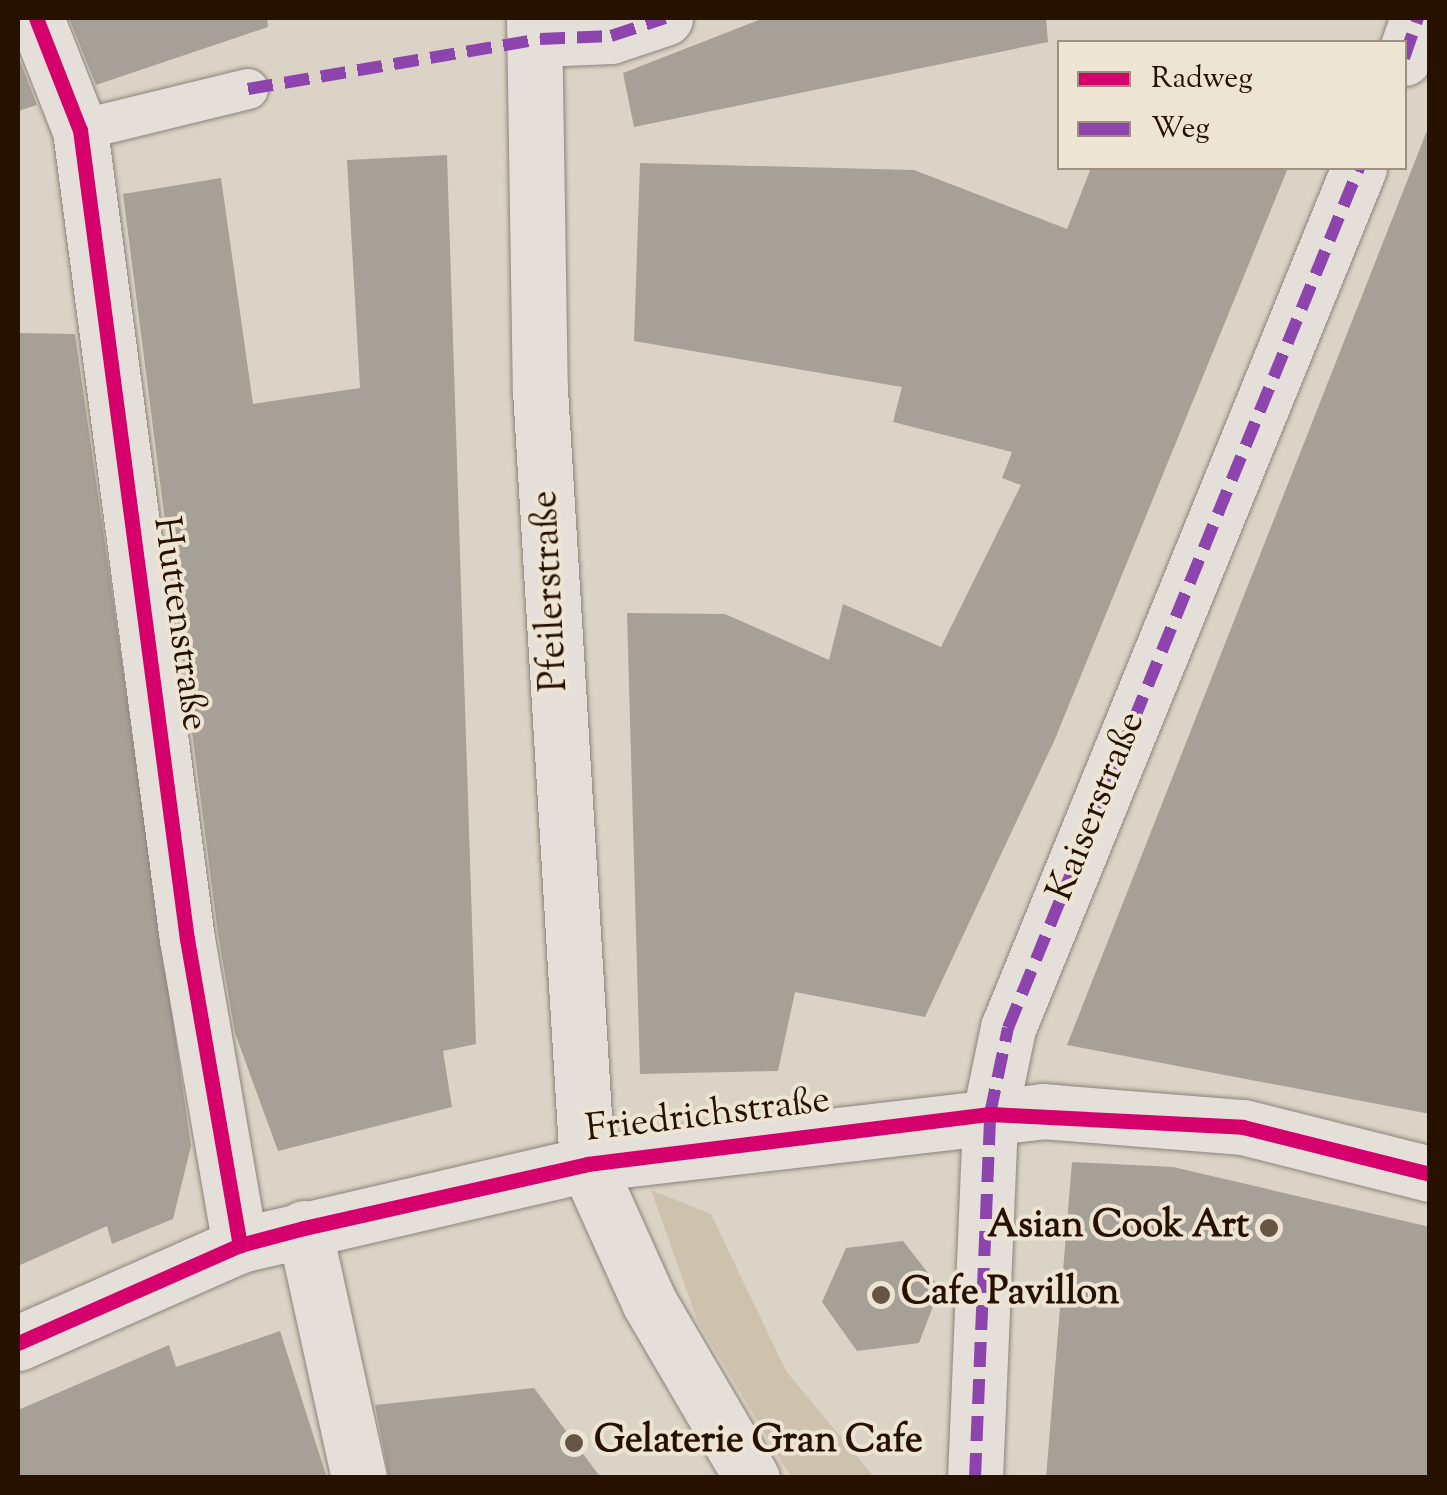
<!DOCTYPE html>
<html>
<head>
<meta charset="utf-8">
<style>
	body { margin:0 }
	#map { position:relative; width:1447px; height:1495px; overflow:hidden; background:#dbd3c5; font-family:"Sorts Mill Goudy",serif }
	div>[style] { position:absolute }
	.green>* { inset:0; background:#cec2af }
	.building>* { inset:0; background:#a7a096 }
	.roads { filter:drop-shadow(0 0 2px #8b837a) drop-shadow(0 0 2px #8b837a) }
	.lane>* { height:40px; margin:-20px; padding:0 20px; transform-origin:20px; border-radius:20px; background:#e4e0d9 }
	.street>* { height:55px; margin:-27.5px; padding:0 27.5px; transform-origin:27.5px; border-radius:27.5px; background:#e4e0d9 }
	.secondary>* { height:55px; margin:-27.5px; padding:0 27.5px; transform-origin:27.5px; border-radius:27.5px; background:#e4e0d9 }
	.quiet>* { height:12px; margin-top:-6px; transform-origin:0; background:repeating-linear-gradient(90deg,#8e44ad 0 25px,transparent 0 37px) }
	.cycleway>* { height:15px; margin:-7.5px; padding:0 7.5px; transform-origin:7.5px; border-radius:7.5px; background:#d6006c }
	.dots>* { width:28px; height:28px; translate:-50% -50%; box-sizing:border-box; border:5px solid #ede4d4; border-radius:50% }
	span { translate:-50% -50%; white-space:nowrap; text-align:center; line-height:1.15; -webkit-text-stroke:8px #ede4d4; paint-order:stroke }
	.street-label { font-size:38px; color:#271100 }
	.poi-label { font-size:38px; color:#271100; font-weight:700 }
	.right { translate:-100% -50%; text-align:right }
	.left { translate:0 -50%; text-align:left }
	.frame { position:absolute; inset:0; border:20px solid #271100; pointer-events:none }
	.legend { position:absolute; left:1057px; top:40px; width:350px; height:130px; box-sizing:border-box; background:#ede4d4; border:2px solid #9e907f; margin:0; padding:12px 18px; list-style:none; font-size:30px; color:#271100 }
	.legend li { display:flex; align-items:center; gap:20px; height:50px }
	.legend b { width:50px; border:2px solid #9e907f }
</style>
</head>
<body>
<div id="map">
	<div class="green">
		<i style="clip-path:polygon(651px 1190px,711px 1214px,786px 1371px,874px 1477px,791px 1477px,698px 1322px)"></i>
	</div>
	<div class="building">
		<i style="clip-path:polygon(69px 18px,267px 18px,268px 27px,96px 85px)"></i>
		<i style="clip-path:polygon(764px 18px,1046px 18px,1048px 42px,634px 127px,623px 73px)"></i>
		<i style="clip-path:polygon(18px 56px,37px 105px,18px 111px)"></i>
		<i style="clip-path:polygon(1430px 123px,1430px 1114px,1067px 1045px)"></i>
		<i style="clip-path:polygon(447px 155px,476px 1044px,443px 1051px,452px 1107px,278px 1151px,235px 1033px,218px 934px,123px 194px,221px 178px,253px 404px,360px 388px,347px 160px)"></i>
		<i style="clip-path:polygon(640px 163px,914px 170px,1067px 229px,1091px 168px,1288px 168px,1055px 739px,925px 1017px,795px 992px,778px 1071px,640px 1074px,627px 613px,725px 614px,829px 660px,843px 604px,941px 647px,1021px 485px,1002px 478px,1012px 452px,893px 422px,902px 387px,634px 341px)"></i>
		<i style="clip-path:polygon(18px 333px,75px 334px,191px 1146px,173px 1219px,112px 1244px,107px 1226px,18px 1266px)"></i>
		<i style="clip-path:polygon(1072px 1162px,1173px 1167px,1430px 1227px,1430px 1478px,1046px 1478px)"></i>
		<i style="clip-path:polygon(903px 1241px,940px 1288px,919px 1343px,857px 1351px,822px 1302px,846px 1248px)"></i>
		<i style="clip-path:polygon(280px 1331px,327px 1478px,18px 1478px,18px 1410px,169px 1345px,176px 1367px)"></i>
		<i style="clip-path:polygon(534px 1388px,601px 1478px,389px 1478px,375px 1405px)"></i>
	</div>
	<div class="roads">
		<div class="lane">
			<i style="left:80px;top:130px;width:173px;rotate:-13.7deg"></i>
		</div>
		<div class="street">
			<i style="left:36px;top:18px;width:120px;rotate:68.6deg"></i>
			<i style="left:80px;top:130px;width:816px;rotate:82.47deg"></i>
			<i style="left:187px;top:939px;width:311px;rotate:80.2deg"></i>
			<i style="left:540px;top:39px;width:71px;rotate:-2.4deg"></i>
			<i style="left:611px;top:36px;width:57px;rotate:-18.4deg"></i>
			<i style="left:1404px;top:58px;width:42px;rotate:-70.7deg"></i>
			<i style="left:587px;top:1164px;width:458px;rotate:-6.6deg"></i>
			<i style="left:1042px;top:1111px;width:202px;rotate:4.6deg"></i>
			<i style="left:1243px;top:1127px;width:193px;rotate:14.1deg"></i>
			<i style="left:304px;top:1228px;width:256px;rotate:77.6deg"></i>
			<i style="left:975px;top:1478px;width:364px;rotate:-87.6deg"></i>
			<i style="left:990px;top:1114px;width:88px;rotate:-78.2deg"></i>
			<i style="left:1008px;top:1028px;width:929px;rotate:-67.8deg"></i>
		</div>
		<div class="secondary">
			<i style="left:534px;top:18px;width:372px;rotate:89.1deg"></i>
			<i style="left:540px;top:390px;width:775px;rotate:86.53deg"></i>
			<i style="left:587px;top:1164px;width:151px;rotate:65.8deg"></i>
			<i style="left:649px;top:1302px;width:204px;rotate:59.7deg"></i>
			<i style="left:18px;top:1343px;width:243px;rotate:-23.8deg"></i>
			<i style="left:240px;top:1245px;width:356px;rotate:-13.1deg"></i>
		</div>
	</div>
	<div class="quiet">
		<i style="left:1404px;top:58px;width:42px;rotate:-70.7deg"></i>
		<i style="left:248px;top:89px;width:296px;rotate:-9.7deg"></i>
		<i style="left:540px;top:39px;width:71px;rotate:-2.4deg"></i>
		<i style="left:611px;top:36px;width:57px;rotate:-18.4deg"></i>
		<i style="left:975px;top:1478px;width:364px;rotate:-87.6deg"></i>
		<i style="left:990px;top:1114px;width:88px;rotate:-78.2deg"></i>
		<i style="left:1008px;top:1028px;width:929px;rotate:-67.8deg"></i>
	</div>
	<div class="cycleway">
		<i style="left:36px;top:18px;width:120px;rotate:68.6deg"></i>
		<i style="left:80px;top:130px;width:816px;rotate:82.47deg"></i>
		<i style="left:187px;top:939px;width:311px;rotate:80.2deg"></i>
		<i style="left:18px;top:1343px;width:243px;rotate:-23.8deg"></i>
		<i style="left:240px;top:1245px;width:66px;rotate:-14.9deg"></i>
		<i style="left:304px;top:1228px;width:290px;rotate:-12.7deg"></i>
		<i style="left:587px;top:1164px;width:406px;rotate:-7.1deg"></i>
		<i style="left:990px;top:1114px;width:253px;rotate:2.9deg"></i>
		<i style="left:1243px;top:1127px;width:193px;rotate:14.1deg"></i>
	</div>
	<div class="dots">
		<i style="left:1269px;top:1228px;background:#665545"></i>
		<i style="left:881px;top:1295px;background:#665545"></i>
		<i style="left:574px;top:1443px;background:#665545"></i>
	</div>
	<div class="street-label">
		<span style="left:552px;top:591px;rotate:-93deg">Pfeilerstraße</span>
		<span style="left:178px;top:624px;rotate:82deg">Huttenstraße</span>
		<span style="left:1098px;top:807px;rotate:-68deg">Kaiserstraße</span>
		<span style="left:708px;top:1117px;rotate:-7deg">Friedrichstraße</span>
	</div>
	<div class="poi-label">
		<span class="right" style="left:1249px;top:1228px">Asian Cook Art</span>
		<span class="left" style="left:901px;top:1295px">Cafe Pavillon</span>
		<span class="left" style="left:594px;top:1443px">Gelaterie Gran Cafe</span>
	</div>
	<div class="frame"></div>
	<ul class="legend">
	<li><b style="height:12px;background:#d6006c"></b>Radweg</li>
	<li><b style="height:12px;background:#8e44ad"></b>Weg</li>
	</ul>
</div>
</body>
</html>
